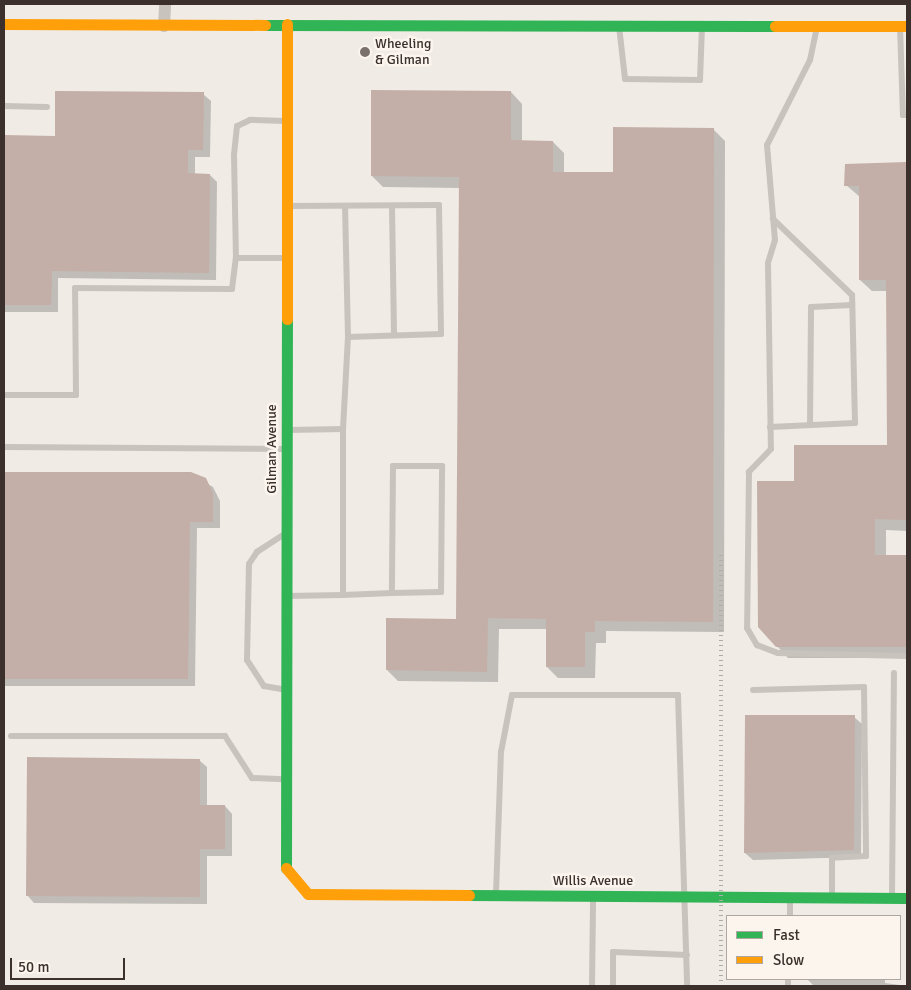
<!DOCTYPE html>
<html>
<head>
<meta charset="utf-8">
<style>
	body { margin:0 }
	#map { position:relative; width:911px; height:990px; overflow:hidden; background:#f0ebe5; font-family:Signika,sans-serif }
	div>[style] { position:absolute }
	.shadow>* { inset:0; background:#0003 }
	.building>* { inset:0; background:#c3afa7 }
	.lane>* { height:6px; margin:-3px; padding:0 3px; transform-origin:3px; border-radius:3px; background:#c9c3be }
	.street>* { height:12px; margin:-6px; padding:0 6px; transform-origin:6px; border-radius:6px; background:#c9c3be }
	.fast>* { height:11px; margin:-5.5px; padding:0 5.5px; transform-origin:5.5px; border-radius:5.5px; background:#30b455 }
	.slow>* { height:11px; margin:-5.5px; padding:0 5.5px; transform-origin:5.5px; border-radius:5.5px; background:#ff9f0a }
	.rail>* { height:4px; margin-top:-2px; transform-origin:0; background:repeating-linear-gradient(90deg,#b1aca8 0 1px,transparent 0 5px) }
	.dots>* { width:14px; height:14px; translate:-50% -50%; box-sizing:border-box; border:2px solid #fbf5ee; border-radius:50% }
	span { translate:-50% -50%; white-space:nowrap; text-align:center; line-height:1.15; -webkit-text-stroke:5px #fbf5ee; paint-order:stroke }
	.poi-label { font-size:14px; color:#3b302b }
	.left { translate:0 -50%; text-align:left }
	.street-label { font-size:14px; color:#3b302b }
	.frame { position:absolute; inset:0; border:5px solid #3b302b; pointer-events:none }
	.legend { position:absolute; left:726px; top:915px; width:175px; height:65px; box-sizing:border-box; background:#fbf5ee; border:1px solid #aea6a0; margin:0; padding:6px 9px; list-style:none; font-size:15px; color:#3b302b }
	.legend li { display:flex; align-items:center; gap:10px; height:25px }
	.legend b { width:25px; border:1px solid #aea6a0 }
	.scale { position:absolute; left:10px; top:958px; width:115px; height:22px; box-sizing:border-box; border:2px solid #3b302b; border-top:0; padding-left:6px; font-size:15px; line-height:18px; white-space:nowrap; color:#3b302b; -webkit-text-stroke:4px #fbf5ee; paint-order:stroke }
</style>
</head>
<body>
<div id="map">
	<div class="shadow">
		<i style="clip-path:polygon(511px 92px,522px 104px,522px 142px,553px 142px,564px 153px,564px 173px,614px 173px,713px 129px,725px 141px,724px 632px,606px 631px,606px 643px,596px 643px,595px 678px,558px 678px,547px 667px,547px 629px,499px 629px,498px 682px,398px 681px,387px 670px,457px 620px,461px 188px,383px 187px,372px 176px)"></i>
		<i style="clip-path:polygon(203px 94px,211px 101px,210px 157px,195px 157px,195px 175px,210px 175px,217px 182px,216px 280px,58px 278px,58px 312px,4px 312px,4px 137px,56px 137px)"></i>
		<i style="clip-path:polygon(907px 163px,907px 531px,886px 530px,886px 556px,907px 556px,907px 658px,788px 658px,777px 646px,795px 482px,888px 446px,888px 291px,872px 291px,860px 280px,860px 197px,846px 185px,846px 165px)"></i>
		<i style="clip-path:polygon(4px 473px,190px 474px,213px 487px,220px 501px,220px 528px,197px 528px,195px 686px,4px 686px)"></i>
		<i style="clip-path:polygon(854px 717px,862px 724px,861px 857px,753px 860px,745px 853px)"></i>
		<i style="clip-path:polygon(199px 760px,207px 767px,207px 806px,225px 806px,232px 814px,232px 856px,207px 856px,207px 904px,34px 903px,27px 895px)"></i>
		<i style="clip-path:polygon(807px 979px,885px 979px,885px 983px,907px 986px,814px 986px)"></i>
	</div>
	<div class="building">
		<i style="clip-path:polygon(371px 90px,511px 91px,511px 140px,553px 141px,553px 172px,613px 172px,613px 127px,714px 128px,713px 622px,595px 621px,595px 632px,585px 632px,585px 667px,546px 667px,546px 619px,488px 618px,487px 672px,386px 670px,386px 618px,456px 619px,459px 177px,371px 176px)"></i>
		<i style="clip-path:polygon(55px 91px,204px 92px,203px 150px,188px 150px,188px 173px,210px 174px,209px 273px,52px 271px,51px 305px,4px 305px,4px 135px,55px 136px)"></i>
		<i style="clip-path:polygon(907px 162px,907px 520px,875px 519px,875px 555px,907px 555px,907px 647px,776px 647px,758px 627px,757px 481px,794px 481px,794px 445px,887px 445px,886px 280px,859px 280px,859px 186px,844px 186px,845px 164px)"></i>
		<i style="clip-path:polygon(4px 472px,191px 472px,206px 478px,213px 493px,213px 522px,190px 522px,188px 679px,4px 679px)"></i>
		<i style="clip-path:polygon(745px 715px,855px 715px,854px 850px,744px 853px)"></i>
		<i style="clip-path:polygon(27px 757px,200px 759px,200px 805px,225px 805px,225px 849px,200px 849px,200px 897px,26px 896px)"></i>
	</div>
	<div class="lane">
		<i style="left:619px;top:26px;width:53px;rotate:83.5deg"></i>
		<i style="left:625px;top:79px;width:75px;rotate:0.8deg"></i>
		<i style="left:700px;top:80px;width:54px;rotate:-87.9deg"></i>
		<i style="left:900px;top:26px;width:89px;rotate:88.1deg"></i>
		<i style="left:903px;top:115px;width:4px"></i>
		<i style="left:817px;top:27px;width:34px;rotate:102deg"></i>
		<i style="left:810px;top:60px;width:95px;rotate:116.8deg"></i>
		<i style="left:767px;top:145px;width:95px;rotate:85.2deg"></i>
		<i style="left:775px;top:240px;width:24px;rotate:107deg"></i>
		<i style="left:768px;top:263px;width:186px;rotate:89.1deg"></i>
		<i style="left:771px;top:449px;width:32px;rotate:134deg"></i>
		<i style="left:749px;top:472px;width:156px;rotate:90.7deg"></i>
		<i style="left:747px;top:628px;width:20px;rotate:60deg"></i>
		<i style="left:757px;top:645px;width:22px;rotate:21deg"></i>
		<i style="left:778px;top:653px;width:129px;rotate:1.3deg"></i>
		<i style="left:4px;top:106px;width:43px;rotate:1.3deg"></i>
		<i style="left:286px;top:121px;width:36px;rotate:-178deg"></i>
		<i style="left:250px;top:120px;width:14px;rotate:155deg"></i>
		<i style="left:237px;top:126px;width:29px;rotate:96deg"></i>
		<i style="left:234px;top:155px;width:103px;rotate:88.9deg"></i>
		<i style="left:236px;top:258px;width:51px"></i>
		<i style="left:289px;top:206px;width:150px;rotate:-0.4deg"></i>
		<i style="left:439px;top:205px;width:129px;rotate:89.1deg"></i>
		<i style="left:441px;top:334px;width:93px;rotate:178.2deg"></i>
		<i style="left:348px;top:337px;width:131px;rotate:-91.3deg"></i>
		<i style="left:392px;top:206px;width:129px;rotate:89.1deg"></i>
		<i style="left:4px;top:395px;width:72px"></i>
		<i style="left:76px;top:395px;width:107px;rotate:-90.5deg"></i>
		<i style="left:75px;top:288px;width:157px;rotate:0.4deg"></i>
		<i style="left:232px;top:289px;width:31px;rotate:-83deg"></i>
		<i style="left:810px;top:425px;width:118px;rotate:-89.5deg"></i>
		<i style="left:811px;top:307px;width:41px;rotate:-2.8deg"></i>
		<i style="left:770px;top:427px;width:85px;rotate:-2.7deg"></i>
		<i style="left:855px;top:423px;width:128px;rotate:-91.3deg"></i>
		<i style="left:852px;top:295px;width:110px;rotate:-136.1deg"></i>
		<i style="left:288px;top:430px;width:55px;rotate:-1deg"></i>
		<i style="left:343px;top:429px;width:92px;rotate:-86.9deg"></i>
		<i style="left:4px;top:447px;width:281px;rotate:0.4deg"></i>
		<i style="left:283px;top:535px;width:31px;rotate:147deg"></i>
		<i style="left:257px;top:552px;width:14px;rotate:124deg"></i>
		<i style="left:249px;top:564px;width:96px;rotate:91.2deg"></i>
		<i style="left:247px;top:660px;width:31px;rotate:57deg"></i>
		<i style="left:264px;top:686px;width:22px;rotate:10deg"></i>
		<i style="left:343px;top:595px;width:49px;rotate:-2.3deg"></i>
		<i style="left:392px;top:593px;width:49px;rotate:-1.2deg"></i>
		<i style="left:441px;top:592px;width:126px;rotate:-89.5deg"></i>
		<i style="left:442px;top:466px;width:49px;rotate:180deg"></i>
		<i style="left:393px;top:466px;width:127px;rotate:90.5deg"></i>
		<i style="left:287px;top:596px;width:56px;rotate:-1deg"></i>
		<i style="left:343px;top:595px;width:166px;rotate:-90deg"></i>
		<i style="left:753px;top:690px;width:111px;rotate:-1.5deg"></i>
		<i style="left:864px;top:687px;width:169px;rotate:89.3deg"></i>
		<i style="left:866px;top:856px;width:34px;rotate:177deg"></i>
		<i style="left:832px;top:858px;width:38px;rotate:90deg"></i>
		<i style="left:11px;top:736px;width:214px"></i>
		<i style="left:225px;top:736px;width:50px;rotate:57.3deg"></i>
		<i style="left:252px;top:778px;width:33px;rotate:2deg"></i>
		<i style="left:496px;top:894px;width:142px;rotate:-88deg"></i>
		<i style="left:501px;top:752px;width:58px;rotate:-79.1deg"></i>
		<i style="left:512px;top:695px;width:166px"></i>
		<i style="left:678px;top:695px;width:291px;rotate:88.2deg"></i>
		<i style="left:892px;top:897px;width:224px;rotate:-89.5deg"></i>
		<i style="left:790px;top:916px;width:17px;rotate:-90deg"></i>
		<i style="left:592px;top:986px;width:88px;rotate:-89.3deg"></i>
		<i style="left:613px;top:986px;width:34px;rotate:-90deg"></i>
		<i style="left:613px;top:952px;width:74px;rotate:2.3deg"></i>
		<i style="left:788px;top:986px;width:7px;rotate:-90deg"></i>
	</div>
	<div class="street">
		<i style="left:164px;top:26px;width:22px;rotate:-87deg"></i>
	</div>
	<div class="fast">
		<i style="left:265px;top:25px;width:510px;rotate:0.11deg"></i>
		<i style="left:286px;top:868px;width:549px;rotate:-89.9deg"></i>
		<i style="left:469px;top:895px;width:438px;rotate:0.4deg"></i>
	</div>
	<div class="slow">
		<i style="left:4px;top:24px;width:261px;rotate:0.2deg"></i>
		<i style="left:775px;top:26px;width:132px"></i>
		<i style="left:287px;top:319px;width:295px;rotate:-90deg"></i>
		<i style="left:286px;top:868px;width:34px;rotate:50deg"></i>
		<i style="left:308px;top:894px;width:161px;rotate:0.4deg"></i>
	</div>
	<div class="rail">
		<i style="left:721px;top:986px;width:431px;rotate:-90deg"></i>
	</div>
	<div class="dots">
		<i style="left:365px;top:52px;background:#7a716c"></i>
	</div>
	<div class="poi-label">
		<span class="left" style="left:375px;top:52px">Wheeling<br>&amp; Gilman</span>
	</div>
	<div class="street-label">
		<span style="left:272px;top:449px;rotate:-90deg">Gilman Avenue</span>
		<span style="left:593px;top:881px">Willis Avenue</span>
	</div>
	<div class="frame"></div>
	<ul class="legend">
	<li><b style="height:6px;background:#30b455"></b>Fast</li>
	<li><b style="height:6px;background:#ff9f0a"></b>Slow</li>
	</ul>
	<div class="scale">50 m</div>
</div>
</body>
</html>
